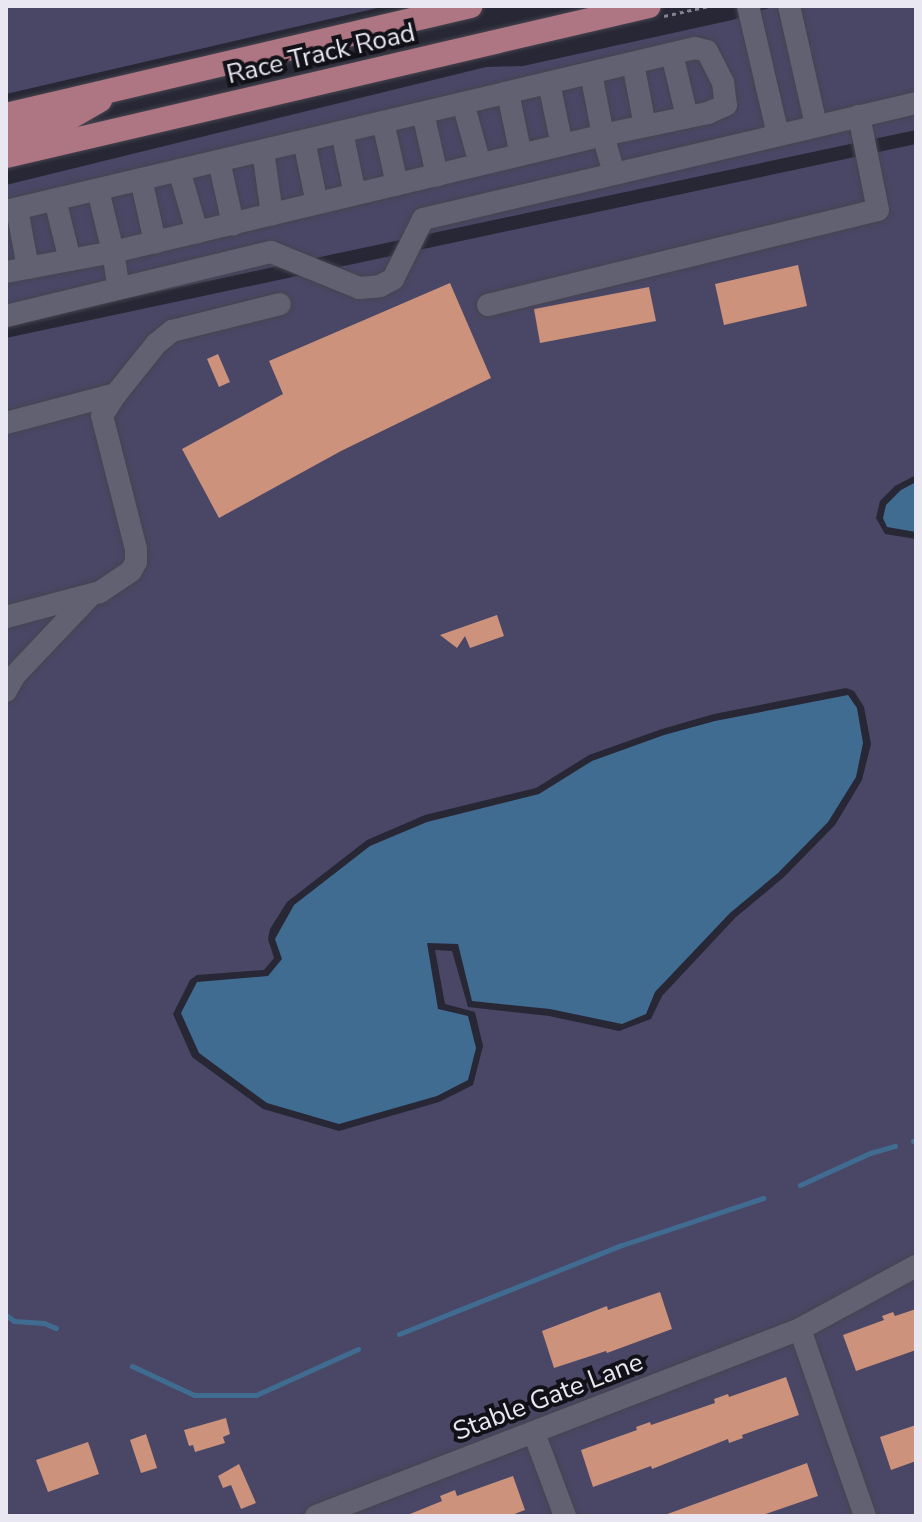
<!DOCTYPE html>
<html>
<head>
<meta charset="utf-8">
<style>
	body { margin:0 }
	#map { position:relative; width:922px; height:1522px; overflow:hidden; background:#282735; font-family:"Nunito Sans",sans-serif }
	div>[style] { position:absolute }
	.green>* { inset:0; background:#4a4766 }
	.water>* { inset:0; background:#416c92 }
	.stream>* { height:5px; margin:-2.5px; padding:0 2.5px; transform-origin:2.5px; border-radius:2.5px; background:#416c92 }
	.building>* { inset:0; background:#cc927b }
	.path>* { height:3px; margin-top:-1.5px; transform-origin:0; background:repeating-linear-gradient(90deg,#83828e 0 4px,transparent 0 8px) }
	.roads { filter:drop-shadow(0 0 2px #45444f) drop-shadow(0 0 2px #45444f) }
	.minor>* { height:22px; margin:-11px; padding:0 11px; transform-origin:11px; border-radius:11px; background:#626171 }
	.major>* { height:24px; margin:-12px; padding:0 12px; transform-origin:12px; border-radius:12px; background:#ae7582 }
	span { translate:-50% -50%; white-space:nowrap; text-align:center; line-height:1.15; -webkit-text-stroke:8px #111117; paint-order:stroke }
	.street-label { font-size:26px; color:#e9e8f2 }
	.frame { position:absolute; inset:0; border:8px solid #e9e8f2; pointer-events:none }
</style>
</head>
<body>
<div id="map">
	<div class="green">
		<i style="clip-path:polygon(6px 6px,386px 6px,6px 94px)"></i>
		<i style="clip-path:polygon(775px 6px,916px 6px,916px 130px,6px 324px,6px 185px,486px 67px,523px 66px,732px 20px)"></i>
		<i style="clip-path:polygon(evenodd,916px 144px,916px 475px,895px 486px,880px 501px,876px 518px,885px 534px,916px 539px,916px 1516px,6px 1516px,6px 338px,916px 144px,846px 688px,854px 691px,864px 707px,871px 744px,862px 780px,835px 825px,784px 877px,735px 918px,662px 996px,651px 1019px,619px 1031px,549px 1016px,468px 1007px,452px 951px,435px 950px,445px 1004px,475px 1012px,483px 1046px,473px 1085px,439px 1102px,339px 1131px,263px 1109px,192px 1057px,173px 1014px,190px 980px,197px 975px,264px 970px,274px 958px,268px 939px,270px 929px,287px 902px,367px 840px,425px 815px,536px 788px,589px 755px,662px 729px,714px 714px,846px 688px)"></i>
	</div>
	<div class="water">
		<i style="clip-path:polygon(916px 482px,916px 532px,887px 527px,883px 518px,886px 505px,901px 490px)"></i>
		<i style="clip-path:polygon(848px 695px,857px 708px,863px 743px,856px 777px,828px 822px,778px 873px,730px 913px,655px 992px,646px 1014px,622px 1024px,550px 1009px,472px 1001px,458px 944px,427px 943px,438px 1009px,468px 1016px,476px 1048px,468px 1080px,437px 1096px,339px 1124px,267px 1103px,199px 1053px,181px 1013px,197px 982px,268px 976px,282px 959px,275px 939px,294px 905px,370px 846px,427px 822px,539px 794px,592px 761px,664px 735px,715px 721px)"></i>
	</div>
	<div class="stream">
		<i style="left:913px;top:1141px;width:3px;rotate:-18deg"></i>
		<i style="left:800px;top:1185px;width:77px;rotate:-24.6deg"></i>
		<i style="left:870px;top:1153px;width:26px;rotate:-16deg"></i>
		<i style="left:6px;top:1315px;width:10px;rotate:37deg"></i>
		<i style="left:14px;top:1321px;width:30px;rotate:4deg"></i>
		<i style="left:44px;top:1323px;width:13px;rotate:23deg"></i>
		<i style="left:399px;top:1334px;width:240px;rotate:-21.8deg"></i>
		<i style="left:622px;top:1245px;width:149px;rotate:-18.4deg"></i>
		<i style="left:132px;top:1366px;width:68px;rotate:25.1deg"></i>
		<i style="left:194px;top:1395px;width:62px"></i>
		<i style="left:256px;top:1395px;width:112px;rotate:-24.3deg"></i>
	</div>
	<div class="building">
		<i style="clip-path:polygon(798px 265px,807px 306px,724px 325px,715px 284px)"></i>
		<i style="clip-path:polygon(450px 283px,491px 378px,341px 451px,219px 518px,182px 449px,283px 394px,269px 361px)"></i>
		<i style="clip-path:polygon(649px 287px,656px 321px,540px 343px,534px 309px)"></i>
		<i style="clip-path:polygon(218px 354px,230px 382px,219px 387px,207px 359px)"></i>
		<i style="clip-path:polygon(497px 615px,504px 636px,470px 648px,465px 636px,457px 648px,440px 635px)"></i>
		<i style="clip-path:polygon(660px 1292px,672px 1329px,607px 1353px,606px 1351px,554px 1368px,542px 1331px,607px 1306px,608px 1310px)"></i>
		<i style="clip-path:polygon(916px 1309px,916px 1350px,856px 1371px,843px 1335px,884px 1320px,882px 1316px,893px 1312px,895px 1316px)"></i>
		<i style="clip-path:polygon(786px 1377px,799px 1415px,742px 1435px,743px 1438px,729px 1443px,728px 1439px,652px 1469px,651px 1466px,593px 1487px,581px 1450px,637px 1430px,636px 1427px,650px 1422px,651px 1425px,715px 1403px,714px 1399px,728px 1394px,729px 1397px)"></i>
		<i style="clip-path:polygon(226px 1418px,230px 1434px,223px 1437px,225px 1443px,195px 1452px,193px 1445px,189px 1446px,184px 1430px)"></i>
		<i style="clip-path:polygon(916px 1425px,916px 1461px,891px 1470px,880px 1437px)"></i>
		<i style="clip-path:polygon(146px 1434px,157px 1468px,141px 1473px,130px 1440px)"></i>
		<i style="clip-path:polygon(88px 1442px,99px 1474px,48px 1492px,36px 1460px)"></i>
		<i style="clip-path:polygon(807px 1463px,818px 1496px,760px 1516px,662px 1516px)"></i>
		<i style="clip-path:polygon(239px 1464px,256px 1503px,241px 1509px,231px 1485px,223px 1488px,218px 1476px)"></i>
		<i style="clip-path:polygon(513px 1476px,525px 1510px,509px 1516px,405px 1516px,442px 1501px,440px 1496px,455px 1490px,457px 1496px)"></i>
	</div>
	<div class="path">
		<i style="left:664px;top:16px;width:46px;rotate:-12.5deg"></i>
	</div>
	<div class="roads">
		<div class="minor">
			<i style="left:748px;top:6px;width:132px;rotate:76.9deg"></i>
			<i style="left:789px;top:6px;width:122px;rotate:77.2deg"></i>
			<i style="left:672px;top:54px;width:65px;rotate:76.6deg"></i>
			<i style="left:633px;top:63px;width:64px;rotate:79.2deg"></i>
			<i style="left:549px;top:83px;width:63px;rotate:78.2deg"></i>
			<i style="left:508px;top:93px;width:63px;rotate:78.2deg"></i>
			<i style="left:463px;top:103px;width:63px;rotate:74.4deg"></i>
			<i style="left:423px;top:113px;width:64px;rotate:77.3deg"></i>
			<i style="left:383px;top:122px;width:64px;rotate:77.3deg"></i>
			<i style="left:342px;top:132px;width:63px;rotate:78.2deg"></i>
			<i style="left:304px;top:141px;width:63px;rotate:78.2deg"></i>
			<i style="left:263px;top:151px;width:64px;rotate:81.9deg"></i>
			<i style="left:219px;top:161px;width:65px;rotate:77.5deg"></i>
			<i style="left:179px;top:170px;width:65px;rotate:73.8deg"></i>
			<i style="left:141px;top:179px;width:65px;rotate:77.5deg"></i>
			<i style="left:98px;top:190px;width:64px;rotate:76.4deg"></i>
			<i style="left:113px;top:252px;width:43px;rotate:-13.4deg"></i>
			<i style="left:155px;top:242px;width:461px;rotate:-13.4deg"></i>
			<i style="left:603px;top:135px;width:63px;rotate:-101deg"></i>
			<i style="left:55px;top:200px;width:62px;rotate:76deg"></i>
			<i style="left:17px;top:209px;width:60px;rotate:79.4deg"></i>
			<i style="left:6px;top:211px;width:708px;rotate:-13.31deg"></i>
			<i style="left:695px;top:48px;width:12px;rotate:14deg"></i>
			<i style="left:707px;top:51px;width:35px;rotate:63deg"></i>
			<i style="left:723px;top:82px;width:23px;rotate:83deg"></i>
			<i style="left:726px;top:105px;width:20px;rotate:156deg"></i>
			<i style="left:708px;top:113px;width:107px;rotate:168.2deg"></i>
			<i style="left:603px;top:135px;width:40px;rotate:74deg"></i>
			<i style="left:6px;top:272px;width:109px;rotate:-10.6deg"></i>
			<i style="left:113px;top:252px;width:37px;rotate:81deg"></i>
			<i style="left:488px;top:305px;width:401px;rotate:-13.7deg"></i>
			<i style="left:878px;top:210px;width:96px;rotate:-101.4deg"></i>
			<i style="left:6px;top:316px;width:273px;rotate:-13.6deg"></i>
			<i style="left:271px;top:252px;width:95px;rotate:22.2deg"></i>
			<i style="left:359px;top:288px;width:21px;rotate:-5deg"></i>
			<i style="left:380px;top:286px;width:15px;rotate:-28deg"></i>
			<i style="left:393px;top:279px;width:67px;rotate:-63.4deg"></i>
			<i style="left:423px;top:219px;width:506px;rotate:-13.24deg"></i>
			<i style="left:6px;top:423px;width:114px;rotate:-14.8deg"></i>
			<i style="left:116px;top:394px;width:64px;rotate:-51.3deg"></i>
			<i style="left:156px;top:344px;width:21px;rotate:-39deg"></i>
			<i style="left:172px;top:331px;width:111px;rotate:-14deg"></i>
			<i style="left:6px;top:617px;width:97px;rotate:-14.9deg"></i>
			<i style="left:100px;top:592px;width:37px;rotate:-34deg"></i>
			<i style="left:131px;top:571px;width:10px;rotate:-61deg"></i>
			<i style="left:136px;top:562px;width:13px;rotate:-90deg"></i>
			<i style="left:136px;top:549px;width:137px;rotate:-104.3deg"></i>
			<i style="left:102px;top:416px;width:26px;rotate:-58deg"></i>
			<i style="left:6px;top:691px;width:18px;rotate:-61deg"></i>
			<i style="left:15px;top:675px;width:108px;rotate:-46.5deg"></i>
			<i style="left:534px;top:1433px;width:89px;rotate:69.5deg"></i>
			<i style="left:316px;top:1516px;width:519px;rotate:-21.12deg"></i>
			<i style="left:865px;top:1516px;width:198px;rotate:-109.2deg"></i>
			<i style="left:800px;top:1329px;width:132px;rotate:-28.5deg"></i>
		</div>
		<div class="major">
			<i style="left:6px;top:115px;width:477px;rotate:-13.2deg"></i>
			<i style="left:6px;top:133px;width:65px;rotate:-13.4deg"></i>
			<i style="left:69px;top:118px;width:36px;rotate:-30deg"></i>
			<i style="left:6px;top:156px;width:660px;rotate:-13.13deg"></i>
		</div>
	</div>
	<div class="street-label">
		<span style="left:321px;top:54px;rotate:-13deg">Race Track Road</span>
		<span style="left:548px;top:1397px;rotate:-21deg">Stable Gate Lane</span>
	</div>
	<div class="frame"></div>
</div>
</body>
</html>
